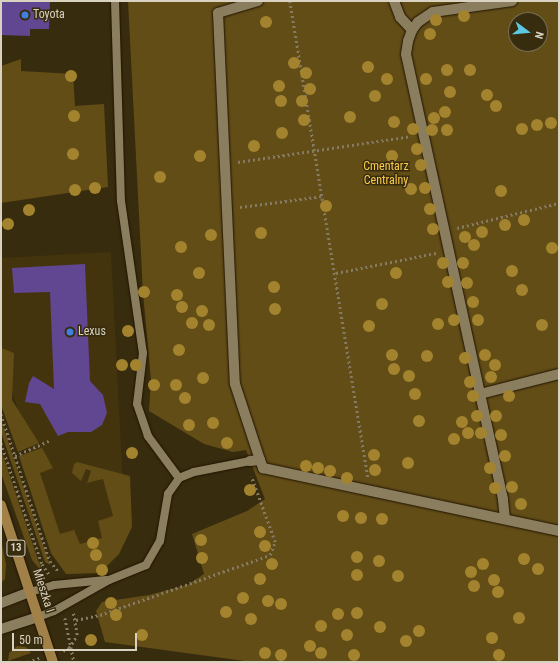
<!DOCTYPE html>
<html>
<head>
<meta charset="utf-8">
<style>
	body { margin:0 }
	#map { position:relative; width:560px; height:663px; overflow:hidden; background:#382c0e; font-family:"Roboto Condensed",sans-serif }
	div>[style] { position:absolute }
	.built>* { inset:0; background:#43340d }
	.green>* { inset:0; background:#624d17 }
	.building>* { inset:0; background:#614691 }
	.path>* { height:2.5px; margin-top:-1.25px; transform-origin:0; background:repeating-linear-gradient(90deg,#857b64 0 2px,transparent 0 5px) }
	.roads { filter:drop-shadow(0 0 1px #201400) drop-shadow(0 0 1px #201400) }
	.service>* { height:8px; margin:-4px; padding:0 4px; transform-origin:4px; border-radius:4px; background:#8b7e5e }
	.pedestrian>* { height:10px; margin:-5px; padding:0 5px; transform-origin:5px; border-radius:5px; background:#8b7e5e }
	.tertiary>* { height:10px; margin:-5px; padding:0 5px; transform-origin:5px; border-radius:5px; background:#8b7e5e }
	.primary>* { height:10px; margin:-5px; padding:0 5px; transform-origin:5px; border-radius:5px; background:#a18148 }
	.trees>* { width:12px; height:12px; margin:-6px; border-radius:50%; background:#a3832e }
	.dots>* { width:11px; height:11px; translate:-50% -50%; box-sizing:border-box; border:2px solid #382c0e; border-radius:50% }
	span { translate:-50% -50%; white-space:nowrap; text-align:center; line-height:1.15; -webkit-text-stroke:3px #382c0e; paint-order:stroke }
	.shield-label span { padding:1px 3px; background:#382c0e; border:1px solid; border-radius:3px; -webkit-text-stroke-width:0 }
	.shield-label { font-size:11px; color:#d9d2c1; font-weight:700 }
	.poi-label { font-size:12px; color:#d9d2c1 }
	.left { translate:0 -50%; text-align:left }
	.park-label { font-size:12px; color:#fbca49 }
	.street-label { font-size:12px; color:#d9d2c1 }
	.frame { position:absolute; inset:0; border:2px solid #d9d2c1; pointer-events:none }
	.north { position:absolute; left:508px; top:12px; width:40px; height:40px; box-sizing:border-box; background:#382c0e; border:1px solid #786e56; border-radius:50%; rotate:106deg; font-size:11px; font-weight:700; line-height:16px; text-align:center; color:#d9d2c1 }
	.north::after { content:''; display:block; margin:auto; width:14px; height:18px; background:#5bc8e6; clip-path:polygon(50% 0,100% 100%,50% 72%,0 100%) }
	.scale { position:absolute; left:12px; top:633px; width:125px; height:18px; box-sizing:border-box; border:2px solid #d9d2c1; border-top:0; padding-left:5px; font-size:12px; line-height:14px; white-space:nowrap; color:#d9d2c1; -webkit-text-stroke:3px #382c0e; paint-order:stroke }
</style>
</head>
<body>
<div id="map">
	<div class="built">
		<i style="clip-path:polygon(111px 252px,125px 527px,68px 566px,1px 357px,1px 258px)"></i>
	</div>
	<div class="green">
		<i style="clip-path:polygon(evenodd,128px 1px,559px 1px,559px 662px,252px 662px,105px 642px,96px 611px,102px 602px,149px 595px,187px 585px,204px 574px,192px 534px,247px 511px,265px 499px,246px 450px,233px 452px,204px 444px,149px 411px,151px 380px,143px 293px,128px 1px,516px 20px,540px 20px,540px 44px,516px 44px,516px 20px)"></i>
		<i style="clip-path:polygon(21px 59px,21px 71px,73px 74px,75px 106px,104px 104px,108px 187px,1px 203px,1px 66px)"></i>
		<i style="clip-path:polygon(1px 348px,14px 353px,12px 400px,39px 443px,18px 452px,1px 405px)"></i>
		<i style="clip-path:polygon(1px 420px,24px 489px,50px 565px,45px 562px,1px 432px)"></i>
		<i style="clip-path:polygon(42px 448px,53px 468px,40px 473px,60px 534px,74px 530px,80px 544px,102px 538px,98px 521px,113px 516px,103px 479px,87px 483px,91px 471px,86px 469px,81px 481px,72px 473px,74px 464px,77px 462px,130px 476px,132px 527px,119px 554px,100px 573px,66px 574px,51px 553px,19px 456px)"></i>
		<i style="clip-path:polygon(1px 450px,38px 560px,43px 573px,32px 560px,1px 473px)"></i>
		<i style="clip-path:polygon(1px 539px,6px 565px,5px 579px,1px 583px)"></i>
		<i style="clip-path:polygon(17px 646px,26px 647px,31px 653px,8px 661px,9px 653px)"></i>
	</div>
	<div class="building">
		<i style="clip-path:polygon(1px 1px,50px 1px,49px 29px,30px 29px,30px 36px,1px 35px)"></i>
		<i style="clip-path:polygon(85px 264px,90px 381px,103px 395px,107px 413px,102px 425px,91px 432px,68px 432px,58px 436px,40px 404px,25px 402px,29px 383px,33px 376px,54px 389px,50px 292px,14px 293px,12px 268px)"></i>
	</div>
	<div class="path">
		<i style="left:290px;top:1px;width:483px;rotate:80.7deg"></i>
		<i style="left:238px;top:162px;width:175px;rotate:-8.5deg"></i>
		<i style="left:240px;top:207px;width:84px;rotate:-7.5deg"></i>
		<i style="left:457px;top:228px;width:105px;rotate:-13.8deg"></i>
		<i style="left:336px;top:273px;width:102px;rotate:-11.3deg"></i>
		<i style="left:1px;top:414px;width:155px;rotate:71.6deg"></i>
		<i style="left:50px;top:561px;width:14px;rotate:51deg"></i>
		<i style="left:1px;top:443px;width:128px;rotate:71.3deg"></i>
		<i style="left:42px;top:564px;width:12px;rotate:55deg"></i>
		<i style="left:15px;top:456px;width:37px;rotate:-24deg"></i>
		<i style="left:65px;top:618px;width:45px;rotate:78.4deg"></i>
		<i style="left:76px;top:620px;width:25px;rotate:-12deg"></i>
		<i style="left:100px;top:615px;width:180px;rotate:-19.4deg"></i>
		<i style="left:270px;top:555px;width:14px;rotate:-69deg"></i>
		<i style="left:275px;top:542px;width:70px;rotate:-110deg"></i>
		<i style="left:63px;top:651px;width:7px;rotate:-27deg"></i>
		<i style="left:69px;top:648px;width:15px;rotate:-58deg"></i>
		<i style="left:77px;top:635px;width:22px;rotate:-100deg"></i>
		<i style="left:28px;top:662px;width:12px;rotate:-20deg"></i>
	</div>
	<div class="roads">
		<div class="service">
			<i style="left:115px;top:1px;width:200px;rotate:88.3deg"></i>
			<i style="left:121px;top:201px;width:154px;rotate:81.8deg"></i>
			<i style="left:143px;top:353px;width:51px;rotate:96.7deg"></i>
			<i style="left:137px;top:404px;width:34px;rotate:71deg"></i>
			<i style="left:148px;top:436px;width:52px;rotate:53.6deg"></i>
			<i style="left:30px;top:592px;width:25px;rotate:-16deg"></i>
			<i style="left:54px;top:585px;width:52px;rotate:-5.5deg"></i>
			<i style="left:38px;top:617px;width:17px;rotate:-21deg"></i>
			<i style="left:54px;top:611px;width:63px;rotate:-29.4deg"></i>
			<i style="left:109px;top:580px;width:40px;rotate:-22deg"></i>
			<i style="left:146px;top:565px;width:28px;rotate:-60deg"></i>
			<i style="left:160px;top:541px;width:48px;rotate:-80.3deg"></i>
			<i style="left:168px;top:494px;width:19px;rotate:-55deg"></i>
			<i style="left:179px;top:478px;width:16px;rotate:-22deg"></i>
			<i style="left:194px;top:472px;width:57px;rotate:-11.1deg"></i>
		</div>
		<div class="pedestrian">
			<i style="left:258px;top:1px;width:42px;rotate:163.3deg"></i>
			<i style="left:218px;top:13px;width:371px;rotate:87.4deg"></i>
			<i style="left:235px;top:384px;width:80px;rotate:71.8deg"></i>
			<i style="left:394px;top:1px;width:17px;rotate:69deg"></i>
			<i style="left:400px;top:17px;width:18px;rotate:47deg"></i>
			<i style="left:480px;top:394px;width:81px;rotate:-14.2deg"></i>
			<i style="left:250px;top:461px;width:10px;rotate:-6deg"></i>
			<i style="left:260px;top:460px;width:9px;rotate:69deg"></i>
			<i style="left:263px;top:468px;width:303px;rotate:12deg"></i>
			<i style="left:505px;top:519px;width:20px;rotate:-96deg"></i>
			<i style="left:503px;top:499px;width:455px;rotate:-102.3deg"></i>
			<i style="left:406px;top:54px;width:13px;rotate:-81deg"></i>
			<i style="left:408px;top:41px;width:12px;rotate:-70deg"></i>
			<i style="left:412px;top:30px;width:10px;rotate:-53deg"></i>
			<i style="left:418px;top:22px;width:18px;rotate:-34deg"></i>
			<i style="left:433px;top:12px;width:80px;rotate:-7.9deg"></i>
		</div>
		<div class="tertiary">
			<i style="left:1px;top:603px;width:31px;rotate:-21deg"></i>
			<i style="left:1px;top:629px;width:39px;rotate:-18deg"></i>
		</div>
		<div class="primary">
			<i style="left:1px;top:505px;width:165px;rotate:71.7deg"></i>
		</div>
	</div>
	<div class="trees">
		<i style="left:464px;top:16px"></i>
		<i style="left:436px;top:20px"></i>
		<i style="left:266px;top:22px"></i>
		<i style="left:430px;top:34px"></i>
		<i style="left:294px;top:63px"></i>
		<i style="left:368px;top:67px"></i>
		<i style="left:447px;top:70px"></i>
		<i style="left:470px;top:70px"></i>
		<i style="left:306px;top:73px"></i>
		<i style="left:71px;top:76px"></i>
		<i style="left:387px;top:79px"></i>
		<i style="left:426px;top:79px"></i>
		<i style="left:279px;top:86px"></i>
		<i style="left:310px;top:89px"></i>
		<i style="left:450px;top:92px"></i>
		<i style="left:487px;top:95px"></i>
		<i style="left:375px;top:96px"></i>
		<i style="left:281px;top:101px"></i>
		<i style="left:302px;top:101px"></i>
		<i style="left:496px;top:106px"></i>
		<i style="left:445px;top:112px"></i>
		<i style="left:74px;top:116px"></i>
		<i style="left:350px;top:117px"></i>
		<i style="left:434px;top:118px"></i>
		<i style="left:304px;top:120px"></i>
		<i style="left:394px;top:122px"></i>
		<i style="left:551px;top:123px"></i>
		<i style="left:537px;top:125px"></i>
		<i style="left:413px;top:129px"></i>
		<i style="left:522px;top:129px"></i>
		<i style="left:432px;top:130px"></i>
		<i style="left:447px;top:130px"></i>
		<i style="left:282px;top:133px"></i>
		<i style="left:254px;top:146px"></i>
		<i style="left:417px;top:149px"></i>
		<i style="left:73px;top:154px"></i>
		<i style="left:200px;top:156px"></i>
		<i style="left:392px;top:156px"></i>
		<i style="left:421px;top:165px"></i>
		<i style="left:160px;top:177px"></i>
		<i style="left:95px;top:188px"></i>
		<i style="left:425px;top:188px"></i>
		<i style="left:411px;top:189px"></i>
		<i style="left:75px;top:190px"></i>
		<i style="left:501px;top:191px"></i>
		<i style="left:326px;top:206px"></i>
		<i style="left:430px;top:209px"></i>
		<i style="left:29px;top:210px"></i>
		<i style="left:524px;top:220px"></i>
		<i style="left:8px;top:224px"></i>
		<i style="left:505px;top:225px"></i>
		<i style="left:433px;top:229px"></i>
		<i style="left:482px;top:232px"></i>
		<i style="left:261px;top:233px"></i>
		<i style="left:211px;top:235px"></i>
		<i style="left:465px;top:237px"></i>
		<i style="left:474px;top:245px"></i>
		<i style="left:181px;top:247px"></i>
		<i style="left:552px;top:248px"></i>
		<i style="left:443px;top:263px"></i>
		<i style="left:463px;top:263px"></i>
		<i style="left:512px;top:271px"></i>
		<i style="left:199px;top:273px"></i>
		<i style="left:396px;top:273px"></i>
		<i style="left:448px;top:282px"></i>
		<i style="left:467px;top:283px"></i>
		<i style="left:274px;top:287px"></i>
		<i style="left:522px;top:290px"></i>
		<i style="left:144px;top:292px"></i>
		<i style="left:177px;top:295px"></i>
		<i style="left:473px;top:302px"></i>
		<i style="left:382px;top:304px"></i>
		<i style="left:182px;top:307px"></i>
		<i style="left:275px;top:309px"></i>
		<i style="left:202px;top:311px"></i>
		<i style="left:454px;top:320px"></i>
		<i style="left:478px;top:320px"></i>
		<i style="left:192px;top:323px"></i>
		<i style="left:438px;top:324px"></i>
		<i style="left:209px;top:325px"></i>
		<i style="left:542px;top:325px"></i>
		<i style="left:369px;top:326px"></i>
		<i style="left:128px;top:331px"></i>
		<i style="left:179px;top:350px"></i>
		<i style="left:392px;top:355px"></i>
		<i style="left:485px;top:355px"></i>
		<i style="left:427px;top:356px"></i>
		<i style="left:465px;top:358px"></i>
		<i style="left:122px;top:365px"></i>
		<i style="left:136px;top:365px"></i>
		<i style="left:495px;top:365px"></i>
		<i style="left:394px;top:369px"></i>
		<i style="left:409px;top:376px"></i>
		<i style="left:491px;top:377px"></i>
		<i style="left:203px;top:378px"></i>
		<i style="left:470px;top:382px"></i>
		<i style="left:154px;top:385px"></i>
		<i style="left:176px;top:385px"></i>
		<i style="left:415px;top:394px"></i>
		<i style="left:473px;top:396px"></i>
		<i style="left:509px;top:396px"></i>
		<i style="left:185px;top:398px"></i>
		<i style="left:477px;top:416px"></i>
		<i style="left:496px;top:416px"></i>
		<i style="left:419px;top:421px"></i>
		<i style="left:462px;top:422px"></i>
		<i style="left:213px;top:423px"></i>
		<i style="left:189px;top:425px"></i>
		<i style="left:468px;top:433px"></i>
		<i style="left:481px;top:433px"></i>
		<i style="left:501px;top:435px"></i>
		<i style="left:454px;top:439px"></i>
		<i style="left:227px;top:443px"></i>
		<i style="left:132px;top:453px"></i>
		<i style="left:374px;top:455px"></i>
		<i style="left:505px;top:456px"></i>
		<i style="left:408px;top:463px"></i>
		<i style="left:306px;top:466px"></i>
		<i style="left:318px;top:468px"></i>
		<i style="left:490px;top:468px"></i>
		<i style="left:375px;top:470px"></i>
		<i style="left:330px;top:471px"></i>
		<i style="left:347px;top:478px"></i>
		<i style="left:512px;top:487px"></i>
		<i style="left:495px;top:488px"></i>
		<i style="left:250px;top:490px"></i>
		<i style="left:521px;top:504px"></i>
		<i style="left:343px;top:516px"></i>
		<i style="left:361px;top:518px"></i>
		<i style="left:382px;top:519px"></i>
		<i style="left:260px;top:532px"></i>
		<i style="left:201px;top:540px"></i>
		<i style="left:93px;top:543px"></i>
		<i style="left:265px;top:546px"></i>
		<i style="left:96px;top:555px"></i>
		<i style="left:357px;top:557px"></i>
		<i style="left:202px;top:558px"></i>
		<i style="left:524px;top:559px"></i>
		<i style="left:379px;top:561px"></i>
		<i style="left:272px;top:564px"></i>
		<i style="left:483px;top:564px"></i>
		<i style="left:538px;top:569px"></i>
		<i style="left:102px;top:570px"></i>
		<i style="left:471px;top:572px"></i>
		<i style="left:357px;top:575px"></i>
		<i style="left:398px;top:576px"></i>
		<i style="left:260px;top:579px"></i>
		<i style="left:494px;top:580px"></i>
		<i style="left:474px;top:586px"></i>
		<i style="left:498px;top:592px"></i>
		<i style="left:243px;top:598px"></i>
		<i style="left:268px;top:601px"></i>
		<i style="left:111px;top:603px"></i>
		<i style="left:281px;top:604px"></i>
		<i style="left:226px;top:612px"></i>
		<i style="left:357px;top:613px"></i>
		<i style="left:338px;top:614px"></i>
		<i style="left:116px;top:615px"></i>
		<i style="left:519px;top:618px"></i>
		<i style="left:251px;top:619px"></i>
		<i style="left:321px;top:626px"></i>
		<i style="left:380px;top:627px"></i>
		<i style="left:419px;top:631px"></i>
		<i style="left:142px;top:635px"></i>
		<i style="left:347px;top:635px"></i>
		<i style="left:492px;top:638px"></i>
		<i style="left:91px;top:640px"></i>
		<i style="left:406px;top:641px"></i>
		<i style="left:310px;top:646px"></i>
		<i style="left:265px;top:653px"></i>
		<i style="left:321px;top:653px"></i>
		<i style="left:281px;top:655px"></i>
		<i style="left:354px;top:655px"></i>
		<i style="left:499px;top:655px"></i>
	</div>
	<div class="dots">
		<i style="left:25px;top:15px;background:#3f7fe0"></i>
		<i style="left:70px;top:332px;background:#3f7fe0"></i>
	</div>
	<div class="shield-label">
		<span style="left:16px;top:548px">13</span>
	</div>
	<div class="poi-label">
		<span class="left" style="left:33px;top:15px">Toyota</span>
		<span class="left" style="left:78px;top:332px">Lexus</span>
	</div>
	<div class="park-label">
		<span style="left:386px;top:174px">Cmentarz<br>Centralny</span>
	</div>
	<div class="street-label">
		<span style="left:43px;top:591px;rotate:72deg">Mieszka I</span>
	</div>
	<div class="frame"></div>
	<div class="north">N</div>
	<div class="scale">50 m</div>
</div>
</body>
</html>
